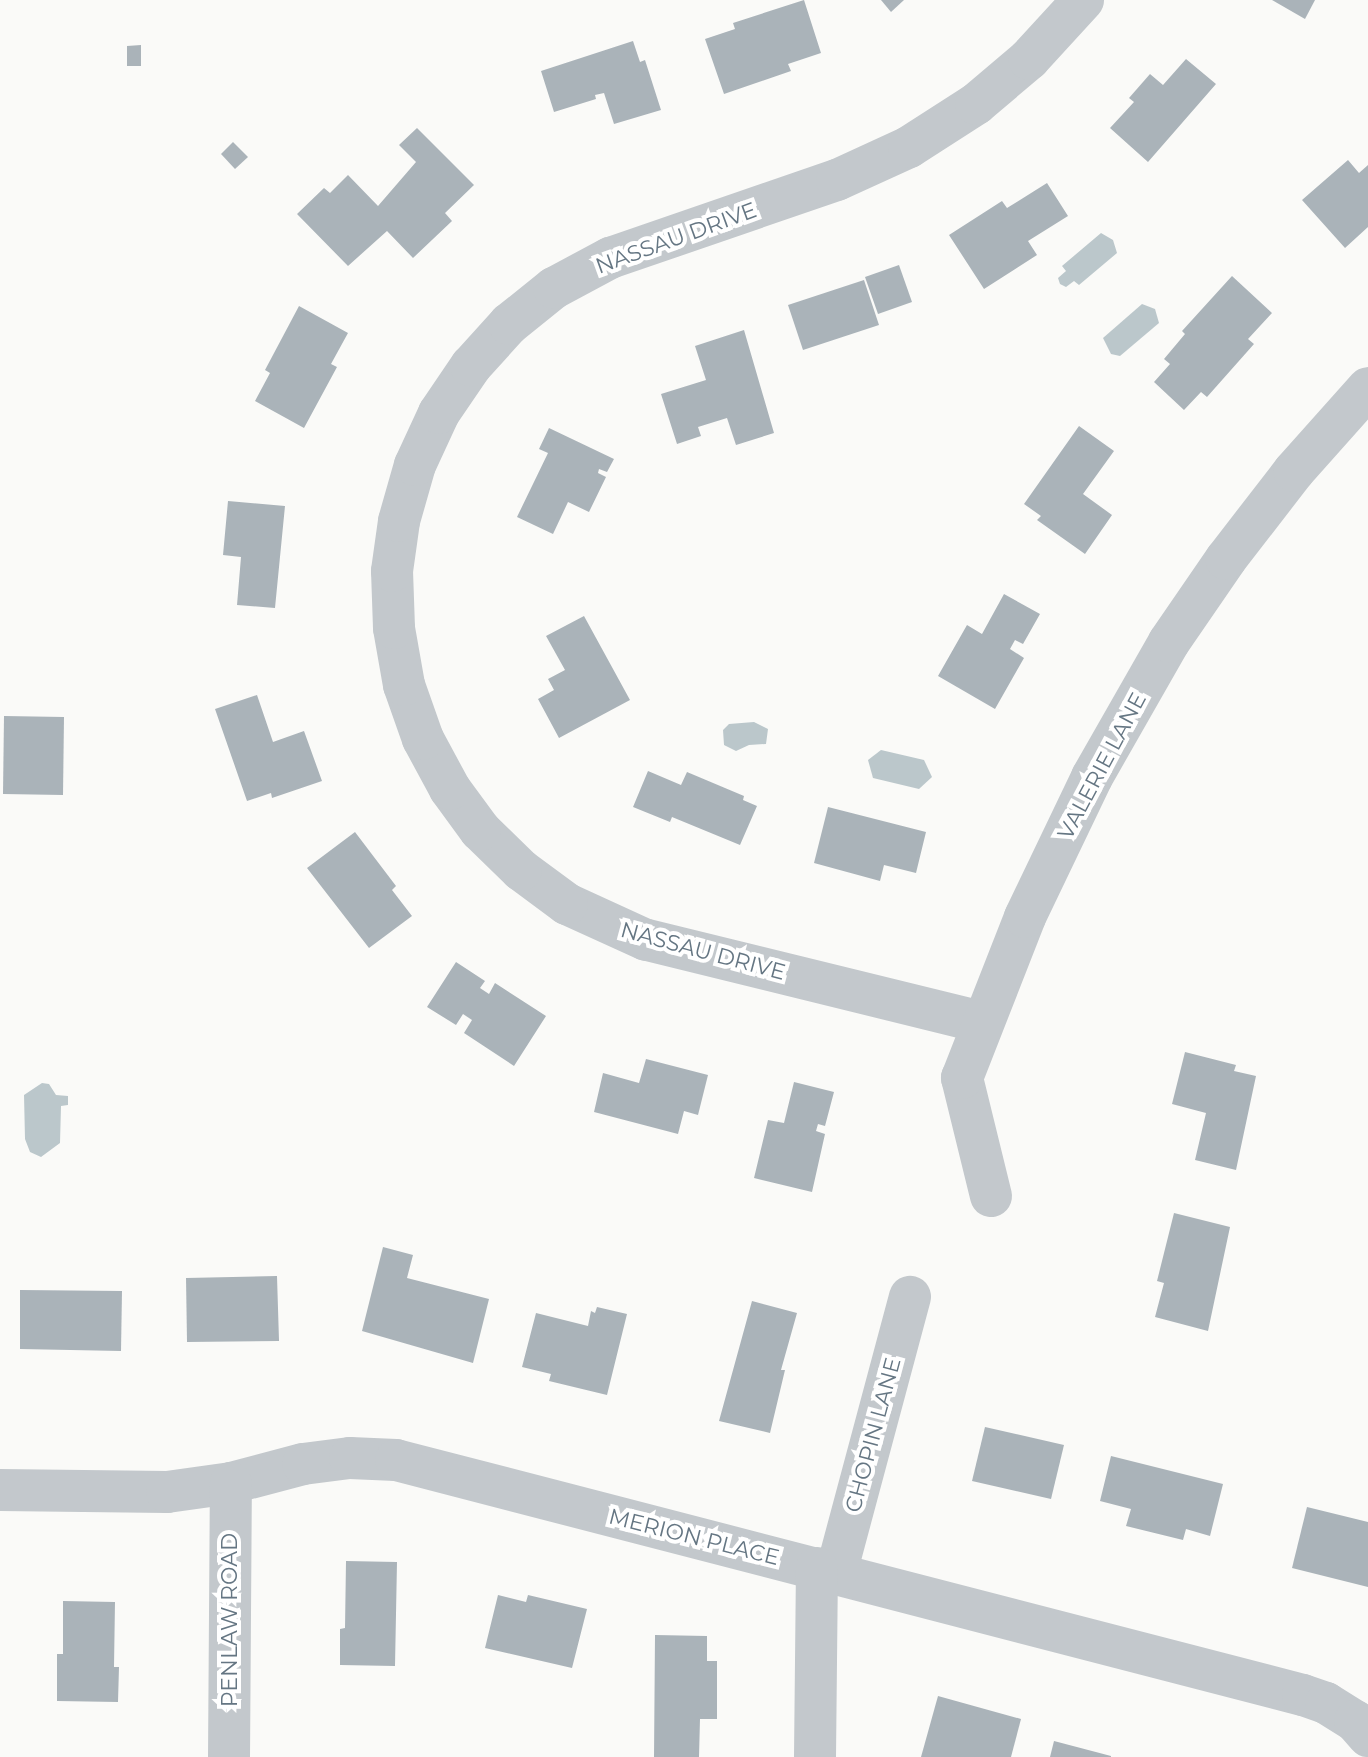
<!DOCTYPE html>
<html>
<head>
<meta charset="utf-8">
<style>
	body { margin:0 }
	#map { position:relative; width:1368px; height:1757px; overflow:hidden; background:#fafaf8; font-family:Montserrat,sans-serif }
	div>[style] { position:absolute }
	.water>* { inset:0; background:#bbc7cb }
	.building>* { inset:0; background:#aab3b9 }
	.minor>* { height:42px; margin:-21px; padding:0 21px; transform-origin:21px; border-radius:21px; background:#c3c8cc }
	span { translate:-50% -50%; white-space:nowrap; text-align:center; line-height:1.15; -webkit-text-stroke:8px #fff; paint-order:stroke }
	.street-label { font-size:22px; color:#657683 }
</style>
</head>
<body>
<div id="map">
	<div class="water">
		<i style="clip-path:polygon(1101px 233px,1113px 240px,1117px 253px,1079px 285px,1074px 281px,1066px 287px,1060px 284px,1058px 278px,1066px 271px,1062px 266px)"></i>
		<i style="clip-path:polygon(1142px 304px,1155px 309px,1159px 323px,1120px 356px,1111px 354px,1103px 338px)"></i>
		<i style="clip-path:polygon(754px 722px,768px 729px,766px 744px,749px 745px,736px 751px,724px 745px,723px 730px,729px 724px)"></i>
		<i style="clip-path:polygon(881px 750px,924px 760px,932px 777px,919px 789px,873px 778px,868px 760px)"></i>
		<i style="clip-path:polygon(42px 1083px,49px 1084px,56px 1095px,68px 1096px,68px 1105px,61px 1106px,60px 1143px,41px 1157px,30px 1152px,25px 1139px,24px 1095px)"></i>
	</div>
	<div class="building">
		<i style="clip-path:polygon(804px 0,821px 53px,788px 64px,791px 71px,724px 94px,705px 39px,735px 29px,733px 23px)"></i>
		<i style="clip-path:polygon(881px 0,904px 0,891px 12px)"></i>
		<i style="clip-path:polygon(1272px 0,1315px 0,1305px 19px)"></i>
		<i style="clip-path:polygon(633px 41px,640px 62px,645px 60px,661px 110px,614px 124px,604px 93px,595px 95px,596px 99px,554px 112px,541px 71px)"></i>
		<i style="clip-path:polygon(141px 45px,141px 66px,127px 66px,127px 46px)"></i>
		<i style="clip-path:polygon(1186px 59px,1216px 84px,1148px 162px,1110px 128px,1134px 102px,1129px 98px,1150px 74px,1163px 85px)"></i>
		<i style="clip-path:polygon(417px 128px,474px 185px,445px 213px,452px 221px,413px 258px,387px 231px,348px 266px,297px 214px,324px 188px,330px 193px,348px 175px,378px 206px,416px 162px,399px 145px)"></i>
		<i style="clip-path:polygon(233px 142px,248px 157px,235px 169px,221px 154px)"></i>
		<i style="clip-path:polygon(1348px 160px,1359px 173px,1368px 165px,1368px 227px,1345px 248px,1302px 200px)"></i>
		<i style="clip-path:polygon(1047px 183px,1068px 216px,1028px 241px,1037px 255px,984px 289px,949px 235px,1002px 201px,1007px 208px)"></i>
		<i style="clip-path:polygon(899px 265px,912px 302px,878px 314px,865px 277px)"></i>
		<i style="clip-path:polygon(1232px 276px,1272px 313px,1248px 339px,1254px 344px,1207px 397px,1201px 392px,1184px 410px,1154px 382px,1170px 364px,1164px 359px,1185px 334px,1182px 331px)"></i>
		<i style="clip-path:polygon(864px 280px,879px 325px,803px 350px,788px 305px)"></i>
		<i style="clip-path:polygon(299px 306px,348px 333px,331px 364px,337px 367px,304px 428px,255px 401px,270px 373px,265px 370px)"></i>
		<i style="clip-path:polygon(744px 330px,774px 433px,736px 445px,727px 418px,698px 427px,701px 436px,677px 444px,661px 394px,706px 380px,695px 346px)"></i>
		<i style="clip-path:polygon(1079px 426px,1114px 451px,1083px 494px,1112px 515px,1085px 554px,1037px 520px,1041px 516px,1024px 504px)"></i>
		<i style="clip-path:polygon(549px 428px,614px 459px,607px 472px,599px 469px,598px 473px,606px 477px,589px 512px,568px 502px,553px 534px,517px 517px,548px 453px,539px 449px)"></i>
		<i style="clip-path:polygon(228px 501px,285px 506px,275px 608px,237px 605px,241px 557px,223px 555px)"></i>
		<i style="clip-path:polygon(1004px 594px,1040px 614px,1023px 644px,1015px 640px,1010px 649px,1024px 658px,995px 709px,938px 676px,967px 625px,982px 634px)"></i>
		<i style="clip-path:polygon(584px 616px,630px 700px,559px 738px,538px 699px,554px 690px,548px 679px,565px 670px,546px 636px)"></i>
		<i style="clip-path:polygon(257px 695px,273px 742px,304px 731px,322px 781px,272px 798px,271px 793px,247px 801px,215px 709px)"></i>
		<i style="clip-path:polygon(4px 716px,64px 717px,63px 795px,3px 794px)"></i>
		<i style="clip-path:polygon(648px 771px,681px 785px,687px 772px,744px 796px,743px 800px,757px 806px,740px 845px,672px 817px,670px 822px,633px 807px)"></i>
		<i style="clip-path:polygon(828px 807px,926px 832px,916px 873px,884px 865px,880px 881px,814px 863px)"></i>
		<i style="clip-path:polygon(355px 832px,396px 886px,392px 890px,412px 916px,369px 948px,307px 868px)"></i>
		<i style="clip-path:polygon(456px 962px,485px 981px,480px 988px,489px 994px,495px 983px,546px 1016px,514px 1066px,464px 1033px,472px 1020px,463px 1014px,456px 1025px,427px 1007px)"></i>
		<i style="clip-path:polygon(1185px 1052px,1236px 1065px,1234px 1071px,1256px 1076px,1236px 1170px,1195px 1160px,1206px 1113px,1172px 1104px)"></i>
		<i style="clip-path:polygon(646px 1059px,708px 1075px,698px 1115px,684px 1111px,678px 1134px,594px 1112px,603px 1073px,639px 1083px)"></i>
		<i style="clip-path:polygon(794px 1082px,834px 1092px,825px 1126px,818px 1124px,816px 1131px,825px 1134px,812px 1192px,754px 1178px,768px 1120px,784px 1123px)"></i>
		<i style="clip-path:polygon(1174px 1213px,1230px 1227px,1208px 1331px,1155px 1317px,1164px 1283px,1157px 1281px)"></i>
		<i style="clip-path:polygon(383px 1247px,413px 1255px,407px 1278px,489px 1299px,473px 1363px,362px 1331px)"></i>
		<i style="clip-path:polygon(277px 1276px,279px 1341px,187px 1342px,186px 1278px)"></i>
		<i style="clip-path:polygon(20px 1290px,122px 1291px,121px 1351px,20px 1349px)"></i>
		<i style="clip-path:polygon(752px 1301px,797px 1313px,781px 1370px,785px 1370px,770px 1433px,719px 1421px)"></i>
		<i style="clip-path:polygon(597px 1307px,627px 1314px,607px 1395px,549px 1381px,551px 1374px,522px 1367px,536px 1313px,588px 1326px,591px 1311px,595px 1313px)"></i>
		<i style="clip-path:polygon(985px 1427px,1064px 1445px,1051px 1499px,972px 1481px)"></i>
		<i style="clip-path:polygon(1111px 1456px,1223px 1484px,1210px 1536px,1186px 1529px,1183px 1540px,1126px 1526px,1131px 1509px,1100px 1501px)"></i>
		<i style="clip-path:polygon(1307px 1507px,1368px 1522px,1368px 1587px,1292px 1568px)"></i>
		<i style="clip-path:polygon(346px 1561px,397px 1562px,395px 1666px,340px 1665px,340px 1629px,345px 1628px)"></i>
		<i style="clip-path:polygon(498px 1595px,526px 1602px,528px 1595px,587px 1609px,572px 1668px,485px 1648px)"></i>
		<i style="clip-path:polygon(63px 1601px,115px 1602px,114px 1667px,119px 1667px,118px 1702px,57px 1701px,57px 1654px,63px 1654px)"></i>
		<i style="clip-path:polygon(655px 1635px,707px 1636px,707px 1661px,717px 1661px,717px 1719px,700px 1719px,699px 1757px,654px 1757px)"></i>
		<i style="clip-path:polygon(938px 1696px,1021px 1719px,1011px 1757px,921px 1757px)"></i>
		<i style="clip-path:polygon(1054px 1741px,1111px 1756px,1111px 1757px,1050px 1757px)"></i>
	</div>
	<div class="minor">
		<i style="left:981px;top:1022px;width:345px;rotate:-166.2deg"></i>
		<i style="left:646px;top:940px;width:87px;rotate:-155.5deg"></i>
		<i style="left:567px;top:904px;width:57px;rotate:-143.5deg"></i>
		<i style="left:521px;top:870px;width:57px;rotate:-135.7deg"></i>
		<i style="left:480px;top:830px;width:51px;rotate:-126.2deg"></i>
		<i style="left:450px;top:789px;width:57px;rotate:-118.4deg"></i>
		<i style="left:423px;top:739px;width:57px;rotate:-109.4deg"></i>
		<i style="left:404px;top:685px;width:58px;rotate:-100deg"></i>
		<i style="left:394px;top:628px;width:57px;rotate:-92deg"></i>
		<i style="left:392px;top:571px;width:50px;rotate:-82deg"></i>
		<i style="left:399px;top:521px;width:58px;rotate:-74.1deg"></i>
		<i style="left:415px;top:465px;width:57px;rotate:-65.2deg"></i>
		<i style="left:439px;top:413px;width:57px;rotate:-55.8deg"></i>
		<i style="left:471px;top:366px;width:57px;rotate:-47.9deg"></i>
		<i style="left:509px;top:324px;width:58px;rotate:-38.7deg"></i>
		<i style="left:554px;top:288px;width:64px;rotate:-28.2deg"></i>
		<i style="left:610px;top:258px;width:240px;rotate:-19deg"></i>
		<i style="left:837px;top:180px;width:79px;rotate:-24.6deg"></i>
		<i style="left:909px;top:147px;width:80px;rotate:-32.7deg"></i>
		<i style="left:976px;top:104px;width:70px;rotate:-40.3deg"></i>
		<i style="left:1029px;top:59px;width:80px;rotate:-47.5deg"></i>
		<i style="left:991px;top:1196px;width:122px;rotate:-103.8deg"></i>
		<i style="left:962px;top:1078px;width:173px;rotate:-68.6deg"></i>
		<i style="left:1025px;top:917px;width:155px;rotate:-64.4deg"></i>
		<i style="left:1092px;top:777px;width:155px;rotate:-60.3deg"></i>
		<i style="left:1169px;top:642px;width:101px;rotate:-55.5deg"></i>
		<i style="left:1226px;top:559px;width:111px;rotate:-52.3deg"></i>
		<i style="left:1294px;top:471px;width:111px;rotate:-48.3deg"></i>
		<i style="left:0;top:1490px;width:167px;rotate:0.7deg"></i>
		<i style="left:167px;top:1492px;width:65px;rotate:-8deg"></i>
		<i style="left:231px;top:1483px;width:74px;rotate:-14.8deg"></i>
		<i style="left:303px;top:1464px;width:47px;rotate:-7.3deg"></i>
		<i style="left:350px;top:1458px;width:46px;rotate:2.5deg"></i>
		<i style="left:396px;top:1460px;width:937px;rotate:14.53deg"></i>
		<i style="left:1303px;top:1695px;width:24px;rotate:19deg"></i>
		<i style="left:1326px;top:1703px;width:34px;rotate:32deg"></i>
		<i style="left:1355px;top:1721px;width:20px;rotate:49deg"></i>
		<i style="left:836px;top:1573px;width:286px;rotate:-75deg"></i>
		<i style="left:229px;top:1757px;width:274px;rotate:-89.6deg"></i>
		<i style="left:815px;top:1757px;width:189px;rotate:-89.4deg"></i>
	</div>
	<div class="street-label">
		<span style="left:676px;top:238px;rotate:-20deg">NASSAU DRIVE</span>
		<span style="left:1102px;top:766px;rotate:-62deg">VALERIE LANE</span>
		<span style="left:703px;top:951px;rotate:15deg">NASSAU DRIVE</span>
		<span style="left:873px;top:1435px;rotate:-75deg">CHOPIN LANE</span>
		<span style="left:694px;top:1537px;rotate:14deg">MERION PLACE</span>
		<span style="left:230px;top:1620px;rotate:-90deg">PENLAW ROAD</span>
	</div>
</div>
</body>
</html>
